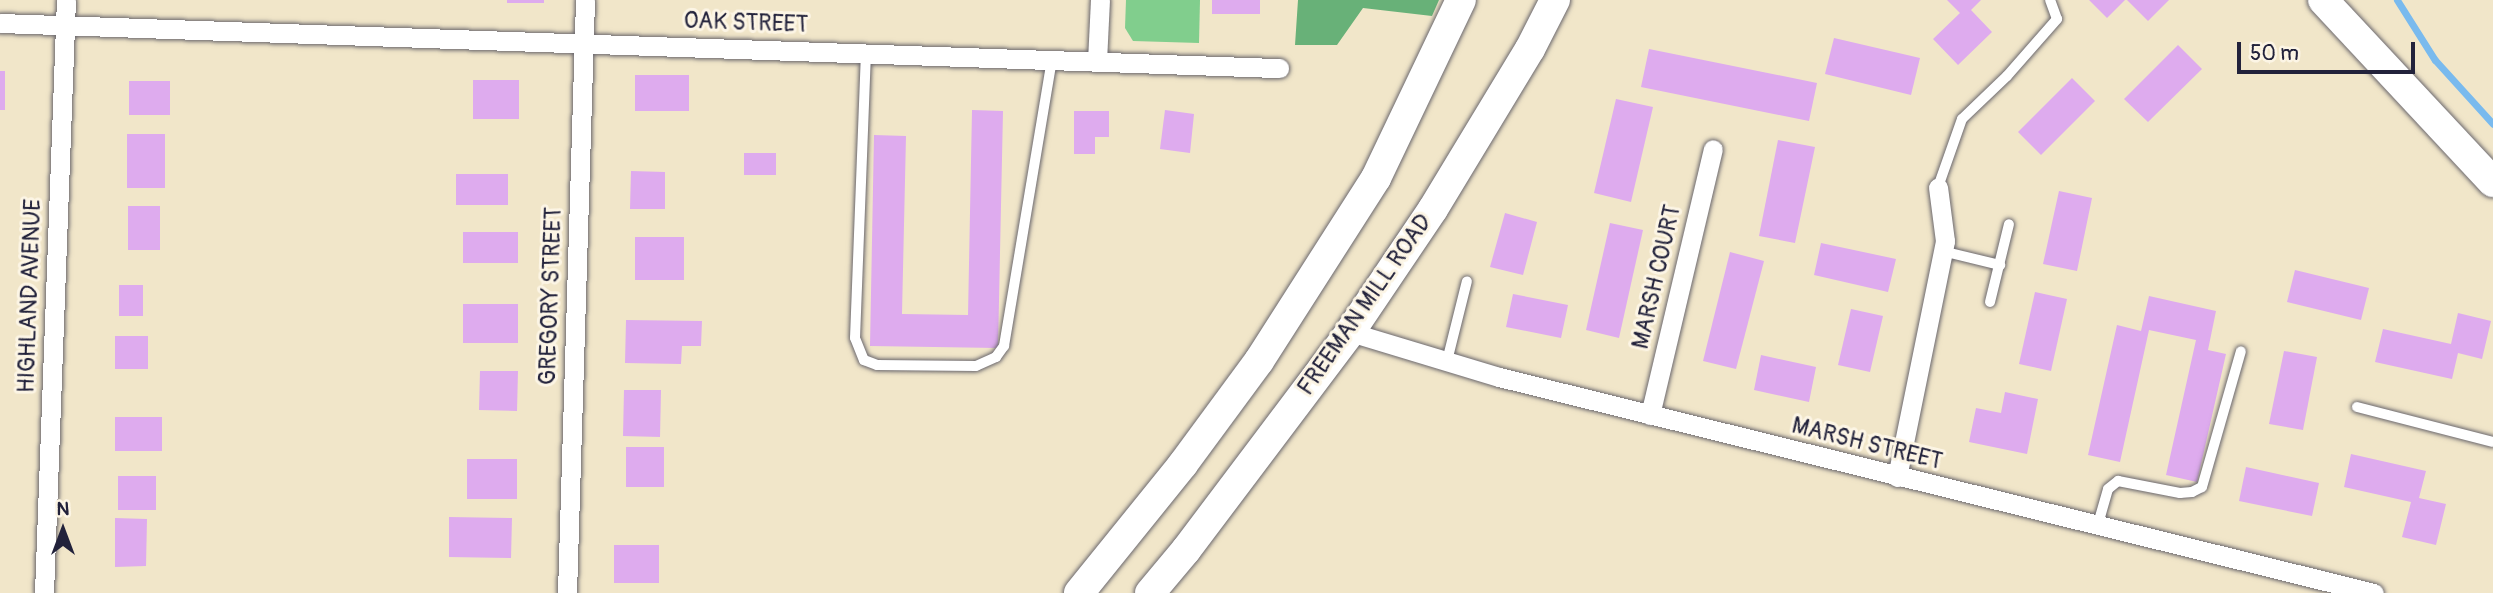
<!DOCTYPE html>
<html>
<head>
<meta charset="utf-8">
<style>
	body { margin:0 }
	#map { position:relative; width:2493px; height:593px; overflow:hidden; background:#f1e6c9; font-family:Pangolin,sans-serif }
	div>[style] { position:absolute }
	.green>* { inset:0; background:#81ce8d }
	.forest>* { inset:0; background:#68b178 }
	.stream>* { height:7px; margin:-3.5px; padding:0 3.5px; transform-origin:3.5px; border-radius:3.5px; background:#79baee }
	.building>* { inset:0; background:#deabee }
	.roads { filter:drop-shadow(0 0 2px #6a676d) drop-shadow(0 0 2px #6a676d) }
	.service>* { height:10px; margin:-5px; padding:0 5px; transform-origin:5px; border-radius:5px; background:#fff }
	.minor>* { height:19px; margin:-9.5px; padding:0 9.5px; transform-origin:9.5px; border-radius:9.5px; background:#fff }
	.primary>* { height:30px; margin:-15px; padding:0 15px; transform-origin:15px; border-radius:15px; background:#fff }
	span { translate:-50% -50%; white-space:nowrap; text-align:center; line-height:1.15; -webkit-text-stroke:6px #fcf5e5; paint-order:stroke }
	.street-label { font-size:23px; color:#22223b }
	.north { position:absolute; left:28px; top:495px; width:70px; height:70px; -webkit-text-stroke:5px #fcf5e5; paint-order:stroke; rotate:0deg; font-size:19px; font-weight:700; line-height:28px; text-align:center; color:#22223b }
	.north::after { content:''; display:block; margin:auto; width:24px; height:32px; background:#22223b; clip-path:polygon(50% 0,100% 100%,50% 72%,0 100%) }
	.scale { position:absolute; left:2237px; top:42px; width:178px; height:32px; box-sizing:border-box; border:4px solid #22223b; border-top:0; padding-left:9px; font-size:21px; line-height:24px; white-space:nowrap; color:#22223b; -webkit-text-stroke:5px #fcf5e5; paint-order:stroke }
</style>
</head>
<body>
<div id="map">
	<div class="green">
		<i style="clip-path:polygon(1126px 0,1200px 0,1199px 43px,1133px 41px,1125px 28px)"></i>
	</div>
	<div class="forest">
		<i style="clip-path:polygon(1298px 0,1439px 0,1432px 16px,1363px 8px,1337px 45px,1295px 45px)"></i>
	</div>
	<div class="stream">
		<i style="left:2397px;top:0;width:71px;rotate:57.7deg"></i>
		<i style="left:2435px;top:60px;width:86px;rotate:47.8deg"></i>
	</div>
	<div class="building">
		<i style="clip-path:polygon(507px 0,544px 0,544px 3px,507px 3px)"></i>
		<i style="clip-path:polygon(1212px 0,1260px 0,1260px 14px,1212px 14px)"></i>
		<i style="clip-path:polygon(1947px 0,1981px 0,1971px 10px,1992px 32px,1958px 65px,1933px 39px,1960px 13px)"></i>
		<i style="clip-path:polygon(2089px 0,2125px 0,2107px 18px)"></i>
		<i style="clip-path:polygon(2127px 0,2169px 0,2148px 21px)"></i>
		<i style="clip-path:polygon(1834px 38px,1920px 58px,1911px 95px,1825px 74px)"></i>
		<i style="clip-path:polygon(2178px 45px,2202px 69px,2148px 122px,2124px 99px)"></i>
		<i style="clip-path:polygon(1649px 49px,1817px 83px,1809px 121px,1641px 87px)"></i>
		<i style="clip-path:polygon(0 71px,5px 71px,5px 110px,0 110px)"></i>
		<i style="clip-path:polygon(635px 75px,689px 75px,689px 111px,635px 111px)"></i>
		<i style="clip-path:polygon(2072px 78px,2095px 101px,2041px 155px,2018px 132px)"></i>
		<i style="clip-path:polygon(473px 80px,519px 80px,519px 119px,473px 119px)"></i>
		<i style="clip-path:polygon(129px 81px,170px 81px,170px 115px,129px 115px)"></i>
		<i style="clip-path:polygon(1616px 99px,1653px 107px,1631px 202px,1594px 193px)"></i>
		<i style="clip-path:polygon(972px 110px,1003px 111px,998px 348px,870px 346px,874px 135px,906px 136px,902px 314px,968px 315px)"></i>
		<i style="clip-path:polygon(1165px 110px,1194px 114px,1190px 153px,1160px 149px)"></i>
		<i style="clip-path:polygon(1074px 111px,1109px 111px,1109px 137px,1095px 137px,1095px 154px,1074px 154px)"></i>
		<i style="clip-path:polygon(127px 134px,165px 134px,165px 188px,127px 188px)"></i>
		<i style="clip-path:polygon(1778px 140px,1815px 147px,1795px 243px,1759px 236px)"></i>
		<i style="clip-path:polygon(744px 153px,776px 153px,776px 175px,744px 175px)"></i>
		<i style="clip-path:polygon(631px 171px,665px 172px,665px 209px,630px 209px)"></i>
		<i style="clip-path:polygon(456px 174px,508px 174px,508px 205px,456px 205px)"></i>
		<i style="clip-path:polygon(2059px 191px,2092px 198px,2077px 271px,2043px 264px)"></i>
		<i style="clip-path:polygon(128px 206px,160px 206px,160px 250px,128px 250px)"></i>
		<i style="clip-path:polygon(1505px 213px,1537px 222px,1523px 275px,1490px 267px)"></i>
		<i style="clip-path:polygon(1610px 223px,1643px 230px,1619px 338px,1586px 330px)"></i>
		<i style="clip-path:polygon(463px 232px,518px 232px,518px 263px,463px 263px)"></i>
		<i style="clip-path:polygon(635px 237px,684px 237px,684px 280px,635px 280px)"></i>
		<i style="clip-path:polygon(1821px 243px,1896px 259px,1888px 292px,1814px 275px)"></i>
		<i style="clip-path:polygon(1730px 252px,1764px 261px,1736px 369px,1703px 361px)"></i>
		<i style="clip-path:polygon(2295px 270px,2369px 288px,2361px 320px,2287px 302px)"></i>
		<i style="clip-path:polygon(119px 285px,143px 285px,143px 316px,119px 316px)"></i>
		<i style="clip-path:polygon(2035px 292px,2067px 299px,2051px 371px,2019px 364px)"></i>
		<i style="clip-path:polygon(1513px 294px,1568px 305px,1561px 338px,1506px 327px)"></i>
		<i style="clip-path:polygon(2149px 296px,2216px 311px,2208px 350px,2226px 354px,2197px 482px,2166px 475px,2196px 340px,2149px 330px,2120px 462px,2088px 455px,2117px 325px,2141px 331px)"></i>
		<i style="clip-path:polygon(463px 304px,518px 304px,518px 343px,463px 343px)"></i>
		<i style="clip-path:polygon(1851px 309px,1883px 316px,1870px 372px,1838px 365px)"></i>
		<i style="clip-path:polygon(2458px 313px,2491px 321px,2482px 359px,2458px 353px,2452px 379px,2375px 362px,2383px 329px,2451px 344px)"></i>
		<i style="clip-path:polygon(626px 320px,702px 321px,701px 346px,682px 346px,681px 364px,625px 363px)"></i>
		<i style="clip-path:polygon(115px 336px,148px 336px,148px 369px,115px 369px)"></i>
		<i style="clip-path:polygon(2284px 351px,2317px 357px,2303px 430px,2269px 424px)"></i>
		<i style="clip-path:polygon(1761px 355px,1816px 367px,1809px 402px,1754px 390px)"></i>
		<i style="clip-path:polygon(480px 371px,518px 371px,517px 411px,479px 410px)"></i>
		<i style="clip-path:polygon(624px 390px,661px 390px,660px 437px,623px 436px)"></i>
		<i style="clip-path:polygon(2005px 392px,2038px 399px,2027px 454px,1969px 442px,1976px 408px,2001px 413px)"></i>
		<i style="clip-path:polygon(115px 417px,162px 417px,162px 451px,115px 451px)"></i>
		<i style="clip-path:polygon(626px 447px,664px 447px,664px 487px,626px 487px)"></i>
		<i style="clip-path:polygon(2351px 454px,2426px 471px,2419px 498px,2446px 504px,2436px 545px,2402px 537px,2411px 502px,2344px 487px)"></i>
		<i style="clip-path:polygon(467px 459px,517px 459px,517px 499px,467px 499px)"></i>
		<i style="clip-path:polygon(2246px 467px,2319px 483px,2312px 516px,2239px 501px)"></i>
		<i style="clip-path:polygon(118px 476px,156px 476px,156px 510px,118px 510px)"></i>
		<i style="clip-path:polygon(449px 517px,512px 518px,511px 558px,449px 557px)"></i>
		<i style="clip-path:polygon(115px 518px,147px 519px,146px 566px,115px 567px)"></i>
		<i style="clip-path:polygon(614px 545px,659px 545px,659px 583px,614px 583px)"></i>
	</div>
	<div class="roads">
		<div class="service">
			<i style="left:866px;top:52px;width:286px;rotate:92.2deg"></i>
			<i style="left:855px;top:338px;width:24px;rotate:68deg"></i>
			<i style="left:864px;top:360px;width:14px;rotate:21deg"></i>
			<i style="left:877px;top:365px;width:99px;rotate:0.6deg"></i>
			<i style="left:976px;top:366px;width:22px;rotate:-24deg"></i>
			<i style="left:996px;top:357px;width:14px;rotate:-54deg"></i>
			<i style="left:1004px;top:346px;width:291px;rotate:-80.5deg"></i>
			<i style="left:1938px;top:187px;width:72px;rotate:-70.6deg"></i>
			<i style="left:1962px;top:119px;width:62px;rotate:-43.7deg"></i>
			<i style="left:2007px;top:76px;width:76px;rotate:-48.7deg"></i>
			<i style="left:2057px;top:19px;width:20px;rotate:-110deg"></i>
			<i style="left:1942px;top:251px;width:60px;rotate:13.6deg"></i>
			<i style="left:1990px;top:302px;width:80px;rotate:-76.3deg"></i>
			<i style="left:1447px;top:361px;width:82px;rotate:-76deg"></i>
			<i style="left:2357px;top:407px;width:140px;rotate:14.4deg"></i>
			<i style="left:2098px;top:524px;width:36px;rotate:-74deg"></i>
			<i style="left:2108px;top:489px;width:13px;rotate:-39deg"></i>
			<i style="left:2118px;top:481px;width:63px;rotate:11deg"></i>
			<i style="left:2180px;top:493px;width:12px;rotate:-5deg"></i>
			<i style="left:2192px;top:492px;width:11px;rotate:-27deg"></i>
			<i style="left:2202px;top:487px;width:141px;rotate:-74deg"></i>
		</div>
		<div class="minor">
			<i style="left:0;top:23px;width:1280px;rotate:2.02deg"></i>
			<i style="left:1097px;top:61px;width:61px;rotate:-87.2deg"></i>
			<i style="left:1350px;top:332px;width:156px;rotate:16.8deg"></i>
			<i style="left:1499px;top:377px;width:901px;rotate:13.87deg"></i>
			<i style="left:1650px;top:415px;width:273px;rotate:-76.7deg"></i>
			<i style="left:1897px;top:477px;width:241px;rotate:-78.5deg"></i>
			<i style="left:1945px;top:241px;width:54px;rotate:-97.4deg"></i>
			<i style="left:44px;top:593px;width:593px;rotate:-87.88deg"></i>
			<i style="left:567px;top:593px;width:593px;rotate:-88.26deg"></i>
		</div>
		<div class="primary">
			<i style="left:2323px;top:0;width:249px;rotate:47deg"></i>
			<i style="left:1079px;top:593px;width:166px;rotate:-51.1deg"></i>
			<i style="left:1183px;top:464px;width:128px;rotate:-53.6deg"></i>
			<i style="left:1259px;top:361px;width:217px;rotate:-57.4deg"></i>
			<i style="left:1376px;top:178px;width:197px;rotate:-64.5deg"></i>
			<i style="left:1150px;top:593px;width:56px;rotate:-50.1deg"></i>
			<i style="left:1186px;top:550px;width:273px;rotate:-53deg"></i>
			<i style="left:1350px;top:332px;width:148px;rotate:-56deg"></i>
			<i style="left:1433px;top:209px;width:187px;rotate:-58.8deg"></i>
			<i style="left:1530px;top:49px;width:55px;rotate:-63deg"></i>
		</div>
	</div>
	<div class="street-label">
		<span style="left:746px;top:23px;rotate:2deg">OAK STREET</span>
		<span style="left:1657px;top:277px;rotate:-77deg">MARSH COURT</span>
		<span style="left:30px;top:296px;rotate:-88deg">HIGHLAND AVENUE</span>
		<span style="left:551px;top:296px;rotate:-88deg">GREGORY STREET</span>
		<span style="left:1365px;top:305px;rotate:-55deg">FREEMAN MILL ROAD</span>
		<span style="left:1867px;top:444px;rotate:14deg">MARSH STREET</span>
	</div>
	<div class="north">N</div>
	<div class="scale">50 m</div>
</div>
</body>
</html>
